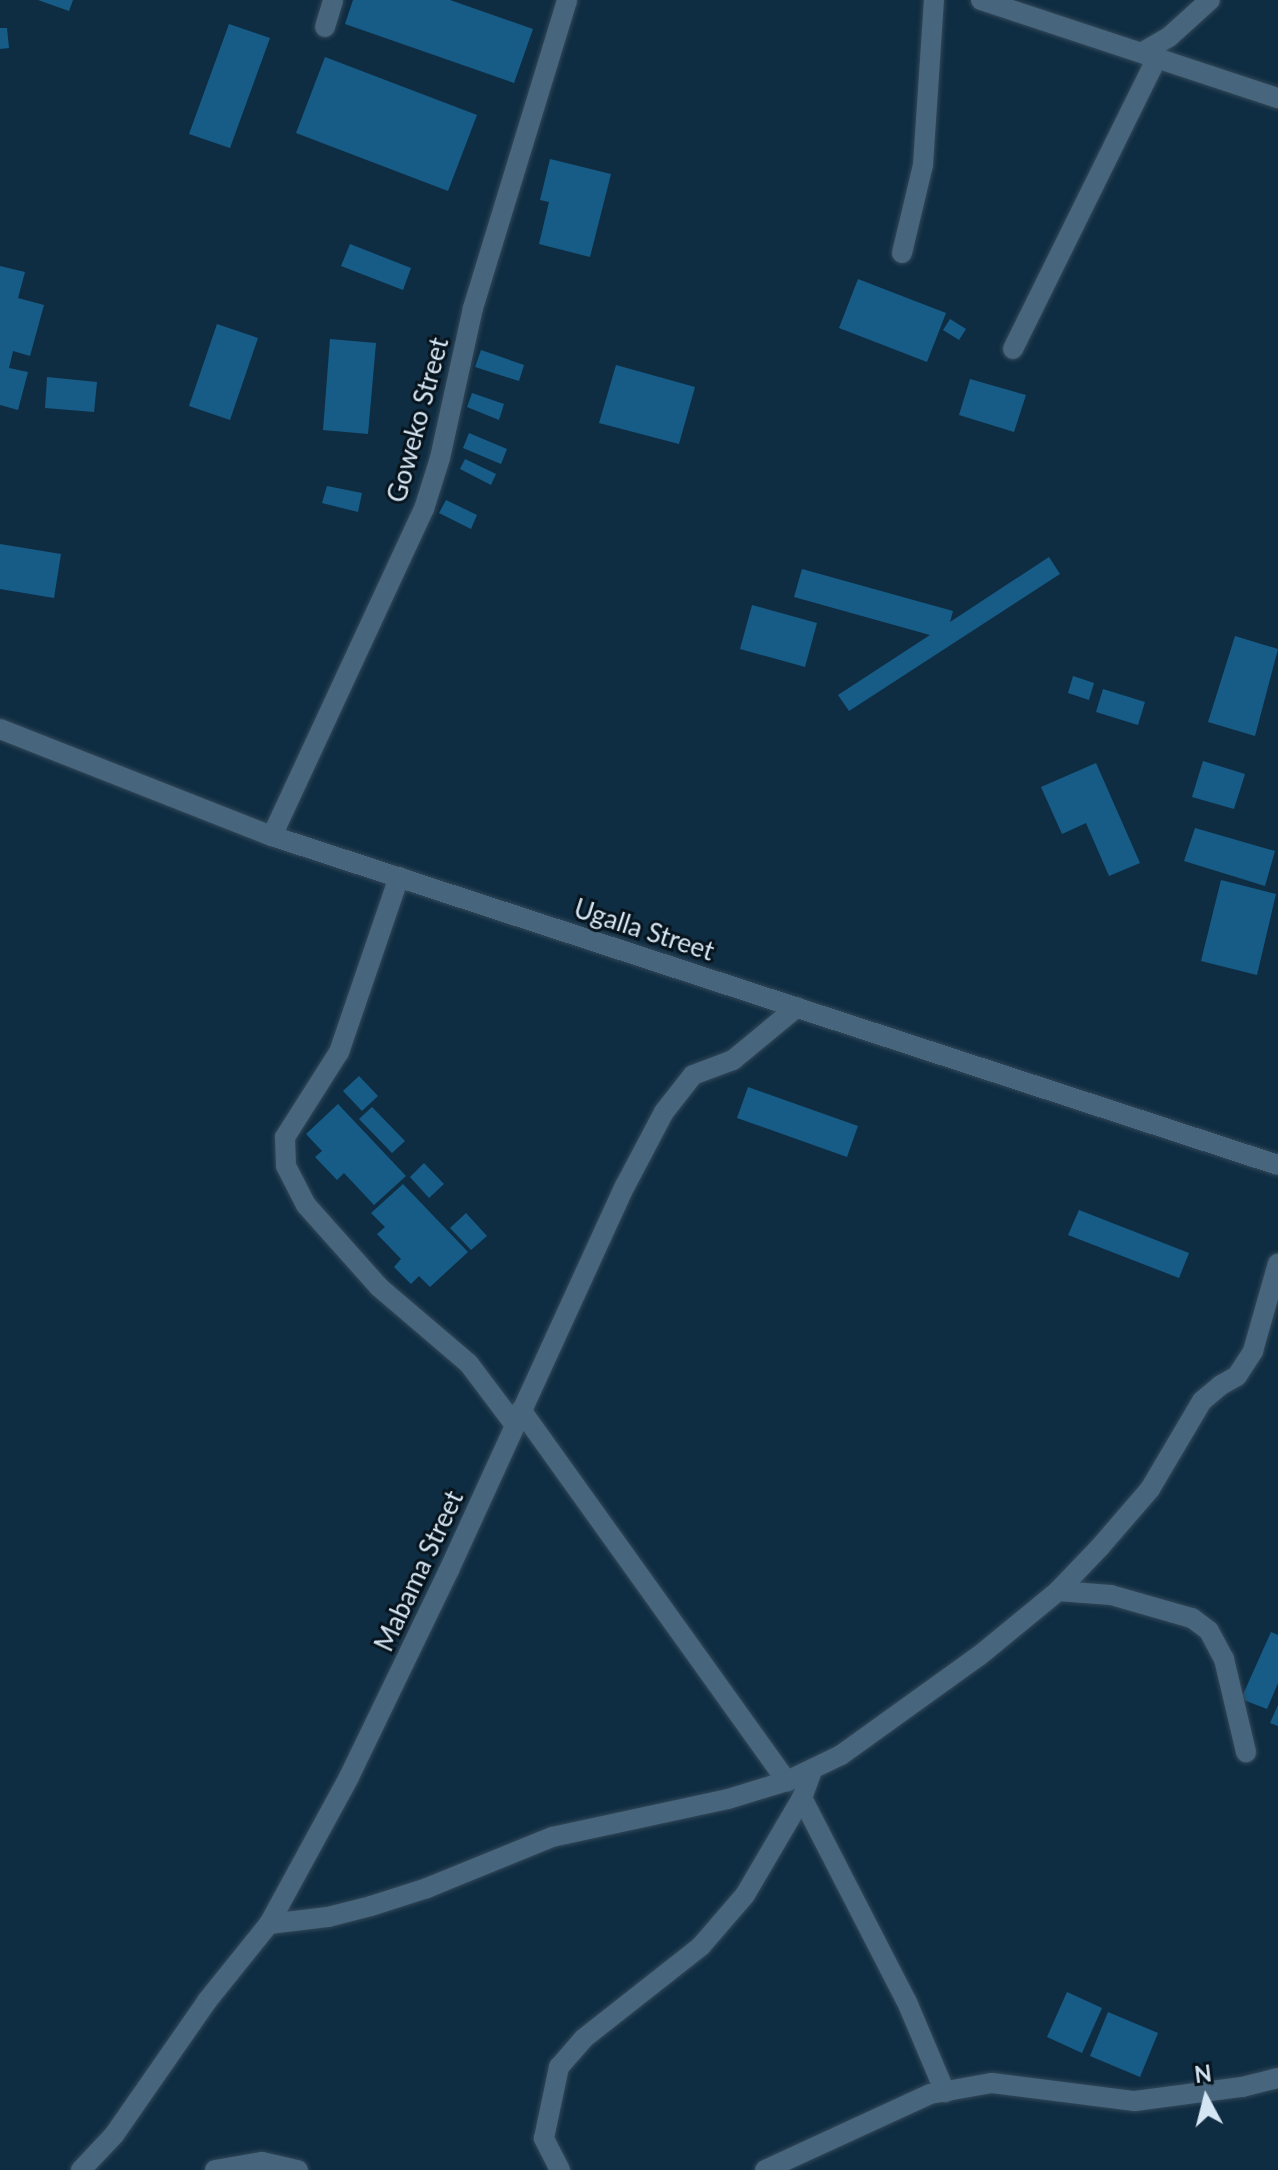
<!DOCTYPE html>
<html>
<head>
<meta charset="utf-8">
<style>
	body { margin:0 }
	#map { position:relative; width:1278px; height:2170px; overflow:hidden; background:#0f2d42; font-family:Lato,sans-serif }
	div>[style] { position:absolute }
	.building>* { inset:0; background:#175c87 }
	.roads { filter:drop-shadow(0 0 2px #334758) drop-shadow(0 0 2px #334758) }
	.lane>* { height:20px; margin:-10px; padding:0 10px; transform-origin:10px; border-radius:10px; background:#47667d }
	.street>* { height:20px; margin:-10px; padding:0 10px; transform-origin:10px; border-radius:10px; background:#47667d }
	span { translate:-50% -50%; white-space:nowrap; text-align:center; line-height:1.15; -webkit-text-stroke:6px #08141d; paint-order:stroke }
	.street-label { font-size:26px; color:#d4e5f3 }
	.north { position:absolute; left:1166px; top:2058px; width:80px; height:80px; -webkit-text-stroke:6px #08141d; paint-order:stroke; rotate:353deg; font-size:22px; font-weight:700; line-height:32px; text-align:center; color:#d4e5f3 }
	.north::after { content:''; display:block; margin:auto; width:28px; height:36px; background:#d4e5f3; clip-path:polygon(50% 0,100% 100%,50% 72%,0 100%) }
</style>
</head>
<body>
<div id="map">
	<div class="building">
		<i style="clip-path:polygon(38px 0,73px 0,69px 11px)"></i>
		<i style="clip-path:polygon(353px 0,450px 0,533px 29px,514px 83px,345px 24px)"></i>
		<i style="clip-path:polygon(229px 24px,270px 38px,230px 148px,189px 134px)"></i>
		<i style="clip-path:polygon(0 28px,7px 28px,9px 48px,0 49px)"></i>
		<i style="clip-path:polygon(325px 57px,477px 115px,448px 191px,296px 133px)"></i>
		<i style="clip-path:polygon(550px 159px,611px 174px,590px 257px,539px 244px,549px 202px,540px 200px)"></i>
		<i style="clip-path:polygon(350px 244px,411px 268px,403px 290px,341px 266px)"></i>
		<i style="clip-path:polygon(0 266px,25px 272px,18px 298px,44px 305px,30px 356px,13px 351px,9px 368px,28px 372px,18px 410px,0 405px)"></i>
		<i style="clip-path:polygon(858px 279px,946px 313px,927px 362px,839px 328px)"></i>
		<i style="clip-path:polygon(950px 319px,966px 329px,959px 340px,943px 330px)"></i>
		<i style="clip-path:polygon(217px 324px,258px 338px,230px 420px,189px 406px)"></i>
		<i style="clip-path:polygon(330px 339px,376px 343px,368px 434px,323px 430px)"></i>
		<i style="clip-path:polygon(481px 350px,524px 365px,519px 381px,475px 367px)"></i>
		<i style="clip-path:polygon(616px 365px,695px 387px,679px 444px,599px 423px)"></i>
		<i style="clip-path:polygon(47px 377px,97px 382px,94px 412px,45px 408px)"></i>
		<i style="clip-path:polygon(970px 379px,1026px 395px,1014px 432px,959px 415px)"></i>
		<i style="clip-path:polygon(472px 393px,504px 404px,499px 420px,467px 407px)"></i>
		<i style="clip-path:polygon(469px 433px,507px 449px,501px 464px,463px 448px)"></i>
		<i style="clip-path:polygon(465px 459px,496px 474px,491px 485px,460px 469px)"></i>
		<i style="clip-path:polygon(327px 486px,362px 493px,358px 512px,322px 503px)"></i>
		<i style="clip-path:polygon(446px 500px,477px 515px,471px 529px,439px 513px)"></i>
		<i style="clip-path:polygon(0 544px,61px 554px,54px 598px,0 589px)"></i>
		<i style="clip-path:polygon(1049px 557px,1060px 574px,849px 711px,838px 695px,930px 635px,794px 597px,802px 569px,953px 611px,950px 622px)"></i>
		<i style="clip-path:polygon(752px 605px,817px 623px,805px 667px,740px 649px)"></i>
		<i style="clip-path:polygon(1235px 636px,1278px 649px,1255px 736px,1208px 722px)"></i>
		<i style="clip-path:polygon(1073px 676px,1094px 683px,1089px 700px,1068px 693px)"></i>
		<i style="clip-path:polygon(1103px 689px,1145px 702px,1138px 725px,1096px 712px)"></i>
		<i style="clip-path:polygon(1203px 761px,1245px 774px,1234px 809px,1192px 797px)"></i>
		<i style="clip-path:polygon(1096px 763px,1140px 863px,1109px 876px,1086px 823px,1062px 834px,1041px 787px)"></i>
		<i style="clip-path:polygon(1195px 828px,1275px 851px,1265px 886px,1184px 861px)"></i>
		<i style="clip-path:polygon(1221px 880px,1276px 894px,1257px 975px,1201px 961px)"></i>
		<i style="clip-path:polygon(359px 1076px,378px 1096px,362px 1111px,343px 1091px)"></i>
		<i style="clip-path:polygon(748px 1087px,858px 1126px,847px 1157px,737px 1118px)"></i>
		<i style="clip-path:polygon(338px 1104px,406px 1176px,374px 1205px,344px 1173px,337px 1180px,315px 1157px,322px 1151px,306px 1134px)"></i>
		<i style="clip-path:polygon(372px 1107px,405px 1141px,392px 1153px,359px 1119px)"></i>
		<i style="clip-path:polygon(424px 1163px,444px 1184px,429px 1198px,410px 1177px)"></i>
		<i style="clip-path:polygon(403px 1184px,468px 1252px,430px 1287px,419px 1276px,411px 1284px,394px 1267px,401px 1259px,377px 1234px,385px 1227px,371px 1213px)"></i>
		<i style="clip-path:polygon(1079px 1210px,1189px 1253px,1179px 1278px,1068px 1235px)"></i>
		<i style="clip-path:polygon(466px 1213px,487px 1236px,471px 1250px,450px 1228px)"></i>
		<i style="clip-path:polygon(1271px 1632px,1278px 1635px,1278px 1683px,1267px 1709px,1241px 1699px)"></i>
		<i style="clip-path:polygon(1278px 1705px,1278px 1726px,1270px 1723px)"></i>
		<i style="clip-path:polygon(1067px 1992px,1102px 2008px,1082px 2053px,1047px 2037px)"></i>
		<i style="clip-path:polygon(1108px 2012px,1158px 2033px,1140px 2077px,1090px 2056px)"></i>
	</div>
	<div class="roads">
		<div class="lane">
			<i style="left:399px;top:877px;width:185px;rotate:108.9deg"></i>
			<i style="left:339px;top:1052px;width:101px;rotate:122.4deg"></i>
			<i style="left:285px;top:1137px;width:29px;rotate:88deg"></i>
			<i style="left:286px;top:1166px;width:44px;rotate:62.9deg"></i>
			<i style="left:306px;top:1205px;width:110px;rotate:48.3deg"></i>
			<i style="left:379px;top:1287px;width:118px;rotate:40.5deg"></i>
			<i style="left:469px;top:1364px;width:76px;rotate:53deg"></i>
		</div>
		<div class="street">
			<i style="left:981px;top:0;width:313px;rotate:18.3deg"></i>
			<i style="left:325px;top:27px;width:28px;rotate:-73deg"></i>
			<i style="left:1143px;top:52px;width:30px;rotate:-30deg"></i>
			<i style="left:1169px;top:37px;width:55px;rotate:-42.1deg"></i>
			<i style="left:902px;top:253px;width:90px;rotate:-76.6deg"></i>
			<i style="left:923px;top:165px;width:165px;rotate:-86.2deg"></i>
			<i style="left:1013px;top:349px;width:327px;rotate:-63.7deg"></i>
			<i style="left:0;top:729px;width:292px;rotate:21.5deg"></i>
			<i style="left:272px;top:836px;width:1058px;rotate:18.11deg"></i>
			<i style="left:272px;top:836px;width:361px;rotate:-65.1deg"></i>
			<i style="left:424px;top:509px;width:53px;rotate:-72.6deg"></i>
			<i style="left:440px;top:458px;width:154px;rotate:-77.6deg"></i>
			<i style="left:473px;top:308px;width:322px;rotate:-73deg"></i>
			<i style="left:521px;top:1410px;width:457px;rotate:54.4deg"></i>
			<i style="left:1058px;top:1591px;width:53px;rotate:4.3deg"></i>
			<i style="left:1111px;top:1595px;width:84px;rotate:15.9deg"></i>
			<i style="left:1192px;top:1618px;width:21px;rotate:37deg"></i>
			<i style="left:1209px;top:1631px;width:32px;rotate:62deg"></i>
			<i style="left:1224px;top:1659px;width:96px;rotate:76.7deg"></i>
			<i style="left:802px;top:1798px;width:229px;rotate:62.8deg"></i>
			<i style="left:907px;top:2002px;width:98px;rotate:67.1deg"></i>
			<i style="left:269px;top:1924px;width:59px;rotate:-6.8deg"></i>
			<i style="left:328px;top:1917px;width:44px;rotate:-14.3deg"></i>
			<i style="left:371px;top:1906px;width:59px;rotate:-17.8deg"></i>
			<i style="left:427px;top:1888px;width:135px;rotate:-22.2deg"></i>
			<i style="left:552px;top:1837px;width:180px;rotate:-12.2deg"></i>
			<i style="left:728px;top:1799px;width:62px;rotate:-17deg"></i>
			<i style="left:787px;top:1781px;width:60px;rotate:-25.7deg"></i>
			<i style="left:841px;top:1755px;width:170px;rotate:-35.7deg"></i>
			<i style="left:979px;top:1656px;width:102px;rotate:-39.4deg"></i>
			<i style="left:1058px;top:1591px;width:61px;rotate:-46.3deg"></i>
			<i style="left:1100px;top:1547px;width:77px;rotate:-49.2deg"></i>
			<i style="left:1150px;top:1489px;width:102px;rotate:-59.4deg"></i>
			<i style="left:1202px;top:1401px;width:25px;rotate:-40deg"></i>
			<i style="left:1221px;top:1385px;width:18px;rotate:-29deg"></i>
			<i style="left:1237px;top:1376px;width:30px;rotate:-57deg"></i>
			<i style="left:1253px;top:1351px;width:91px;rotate:-74.1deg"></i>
			<i style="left:81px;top:2170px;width:48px;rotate:-46.7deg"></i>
			<i style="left:114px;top:2135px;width:163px;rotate:-55.2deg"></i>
			<i style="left:207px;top:2001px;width:99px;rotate:-51.2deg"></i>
			<i style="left:269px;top:1924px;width:167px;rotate:-61.4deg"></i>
			<i style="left:349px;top:1777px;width:230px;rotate:-64.2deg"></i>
			<i style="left:449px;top:1570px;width:422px;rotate:-65.4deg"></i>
			<i style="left:625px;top:1186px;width:84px;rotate:-62.2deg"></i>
			<i style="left:664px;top:1112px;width:47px;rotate:-51.9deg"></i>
			<i style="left:693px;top:1075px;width:43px;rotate:-20.6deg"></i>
			<i style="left:733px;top:1060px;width:83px;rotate:-39.6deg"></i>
			<i style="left:215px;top:2170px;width:48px;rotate:-9.7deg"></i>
			<i style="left:262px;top:2162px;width:37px;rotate:13deg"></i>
			<i style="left:560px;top:2170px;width:36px;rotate:-117deg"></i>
			<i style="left:544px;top:2138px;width:73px;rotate:-78.1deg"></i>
			<i style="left:559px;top:2067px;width:37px;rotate:-49deg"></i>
			<i style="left:583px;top:2039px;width:150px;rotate:-38.2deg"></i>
			<i style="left:701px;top:1946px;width:67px;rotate:-49.2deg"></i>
			<i style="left:745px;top:1895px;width:113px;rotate:-59.6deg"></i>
			<i style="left:802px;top:1798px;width:29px;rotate:-70deg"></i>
			<i style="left:765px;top:2170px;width:182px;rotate:-24.7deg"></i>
			<i style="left:930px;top:2094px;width:63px;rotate:-10.1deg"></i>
			<i style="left:992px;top:2083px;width:144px;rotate:7.2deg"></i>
			<i style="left:1135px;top:2101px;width:108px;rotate:-7.5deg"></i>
			<i style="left:1242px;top:2087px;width:37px;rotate:-14deg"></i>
		</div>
	</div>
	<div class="street-label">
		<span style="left:418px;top:420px;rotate:-75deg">Goweko Street</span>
		<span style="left:644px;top:930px;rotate:18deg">Ugalla Street</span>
		<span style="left:419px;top:1571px;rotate:-65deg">Mabama Street</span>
	</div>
	<div class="north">N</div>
</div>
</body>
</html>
